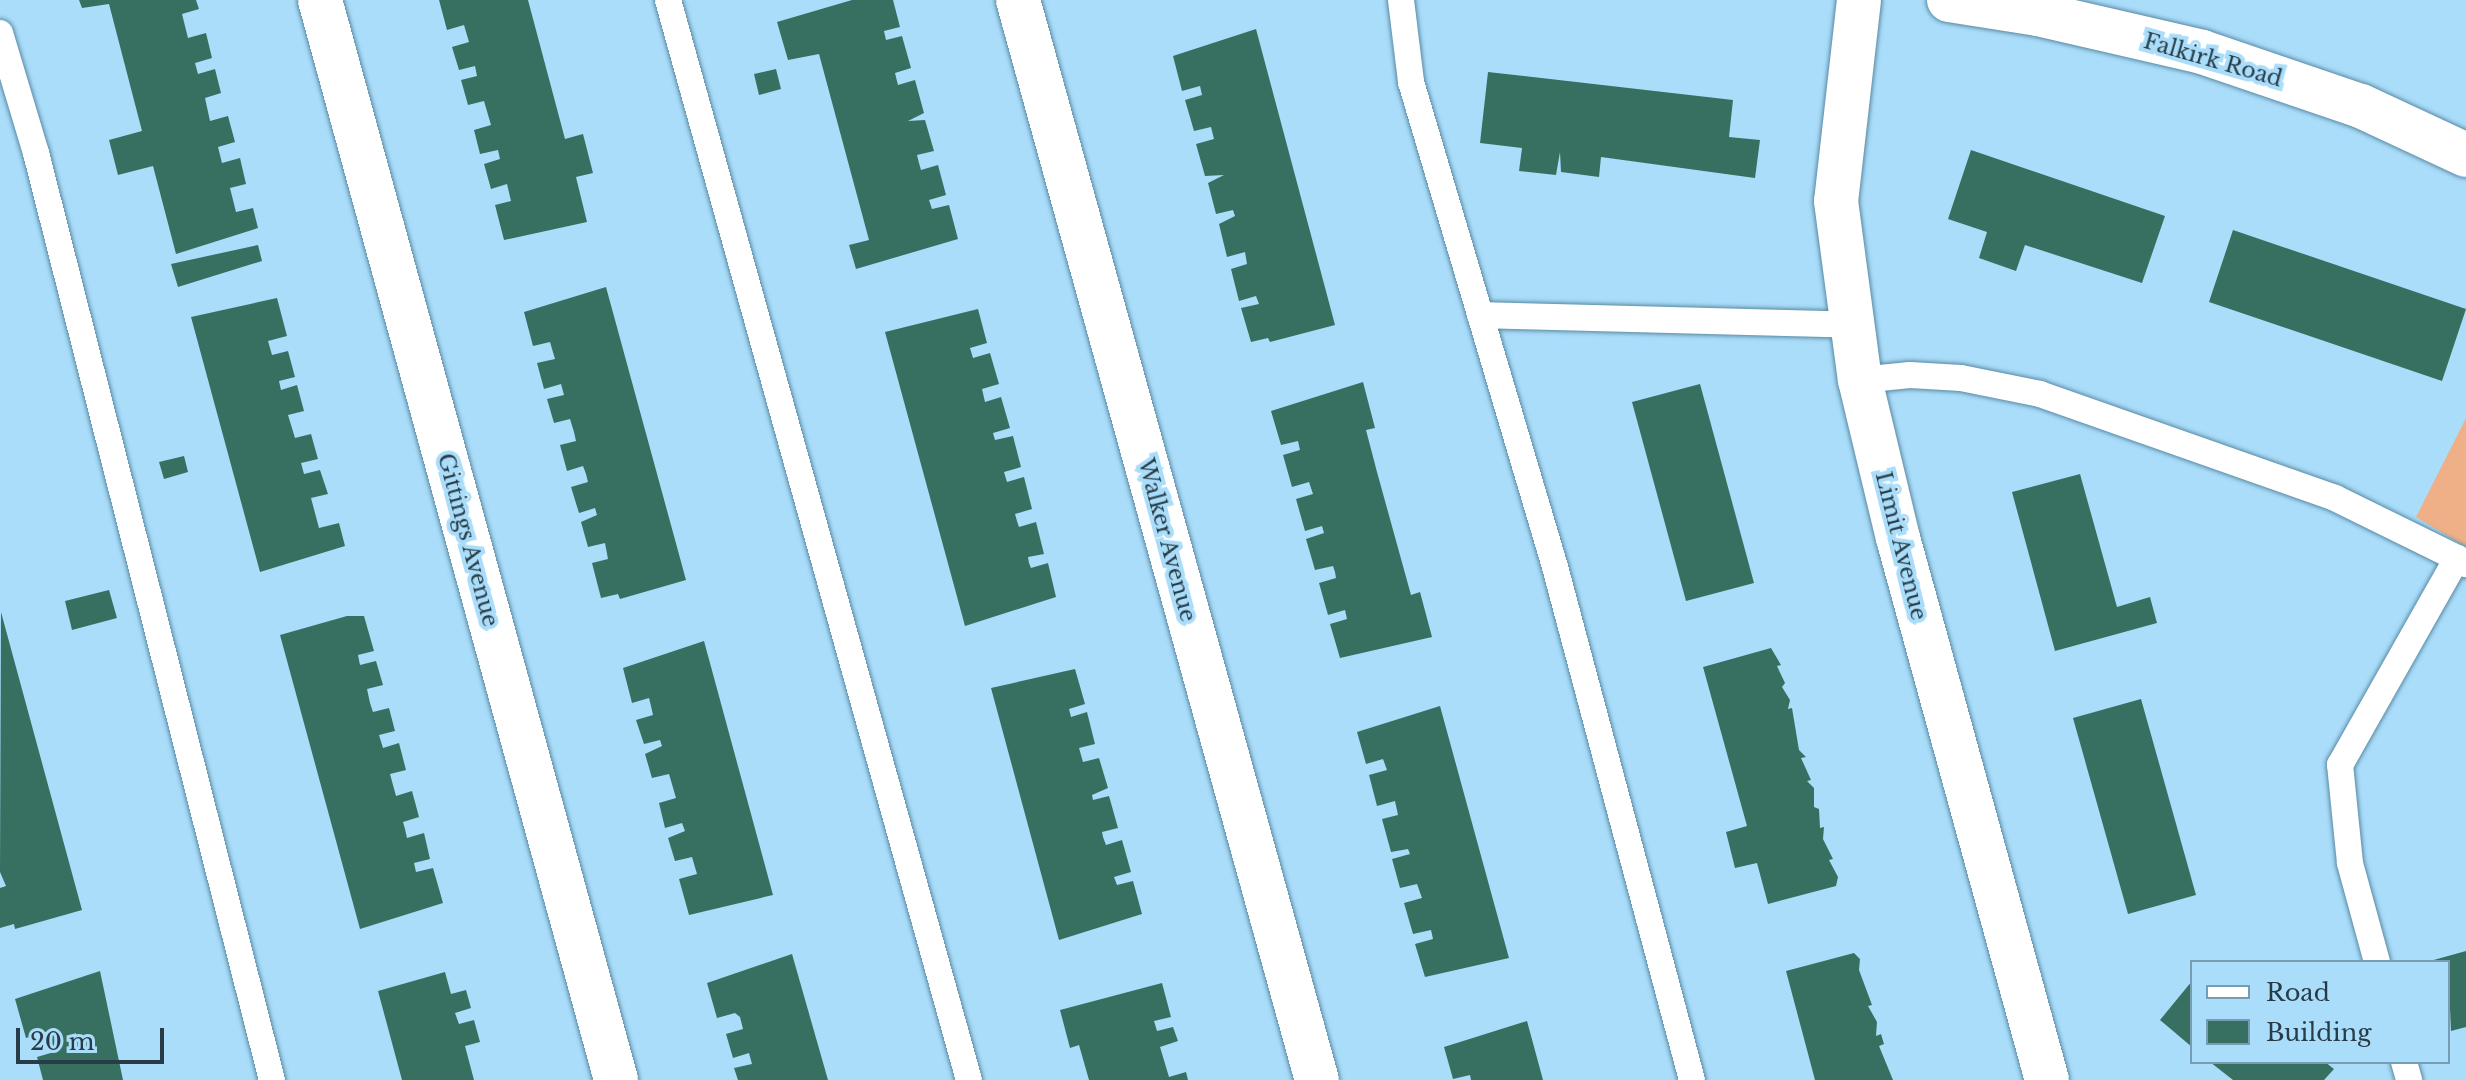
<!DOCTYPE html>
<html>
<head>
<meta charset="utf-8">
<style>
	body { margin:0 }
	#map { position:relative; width:2466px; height:1080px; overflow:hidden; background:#aaddfa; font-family:"Libre Baskerville",serif }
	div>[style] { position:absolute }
	.green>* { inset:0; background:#f0b087 }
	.building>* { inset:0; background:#377060 }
	.roads { filter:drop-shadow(0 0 2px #598aa4) drop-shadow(0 0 2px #598aa4) }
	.lane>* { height:26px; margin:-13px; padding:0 13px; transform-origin:13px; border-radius:13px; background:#fff }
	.street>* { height:44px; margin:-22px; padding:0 22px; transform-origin:22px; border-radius:22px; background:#fff }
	span { translate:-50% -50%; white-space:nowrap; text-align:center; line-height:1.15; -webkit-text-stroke:8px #aaddfa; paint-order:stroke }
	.street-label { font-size:22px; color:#283c48 }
	.legend { position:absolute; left:2190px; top:960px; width:260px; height:104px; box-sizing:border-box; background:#aaddfa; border:2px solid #769db3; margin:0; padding:10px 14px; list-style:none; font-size:24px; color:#283c48 }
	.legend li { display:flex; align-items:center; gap:16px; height:40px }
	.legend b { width:40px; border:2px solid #769db3 }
	.scale { position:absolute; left:16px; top:1028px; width:148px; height:36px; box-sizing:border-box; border:4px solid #283c48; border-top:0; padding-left:10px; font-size:24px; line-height:28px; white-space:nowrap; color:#283c48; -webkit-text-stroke:6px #aaddfa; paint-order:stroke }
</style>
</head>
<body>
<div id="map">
	<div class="green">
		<i style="clip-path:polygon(2466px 418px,2466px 547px,2416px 517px)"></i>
	</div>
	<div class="building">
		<i style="clip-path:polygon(79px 0,196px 0,199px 9px,182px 14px,188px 38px,206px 33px,212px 58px,195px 63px,198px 74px,215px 69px,221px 93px,205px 98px,210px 121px,228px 116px,235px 142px,218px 147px,222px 163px,240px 158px,246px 184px,230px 188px,236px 212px,253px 208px,258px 228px,176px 254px,153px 166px,118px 175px,109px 140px,142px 131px,109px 4px,82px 8px)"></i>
		<i style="clip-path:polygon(439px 0,528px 0,565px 139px,583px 134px,593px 173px,576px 177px,587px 222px,504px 240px,495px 205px,511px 201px,507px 184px,491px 189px,484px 164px,500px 159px,498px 150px,480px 154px,474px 130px,491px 125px,484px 101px,468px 105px,461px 80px,477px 76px,475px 66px,459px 70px,452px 47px,469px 42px,464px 25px,447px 30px)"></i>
		<i style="clip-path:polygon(852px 0,893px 0,900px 27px,884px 31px,886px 40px,902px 36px,911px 68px,895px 73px,898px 85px,915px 80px,924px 113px,908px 121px,925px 120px,934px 151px,917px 155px,919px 163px,921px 170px,938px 165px,946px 195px,929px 200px,932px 209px,949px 205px,958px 239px,856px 269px,849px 245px,869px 240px,819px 54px,788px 60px,777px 22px)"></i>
		<i style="clip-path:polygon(1256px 29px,1335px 325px,1270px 342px,1268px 338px,1251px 342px,1241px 308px,1259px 304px,1256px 296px,1239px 301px,1231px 269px,1247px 264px,1245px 252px,1227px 257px,1219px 224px,1235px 216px,1233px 210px,1216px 214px,1208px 183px,1224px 175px,1205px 176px,1196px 144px,1214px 139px,1211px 127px,1194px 131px,1185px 100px,1202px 95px,1200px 86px,1182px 91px,1173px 56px)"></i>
		<i style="clip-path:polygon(776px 69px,781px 89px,759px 95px,754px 74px)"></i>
		<i style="clip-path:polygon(1488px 72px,1733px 100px,1729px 137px,1760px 140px,1755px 178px,1601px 157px,1599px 177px,1561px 172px,1560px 152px,1556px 175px,1519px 171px,1522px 148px,1480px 143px)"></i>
		<i style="clip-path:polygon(1971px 150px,2165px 216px,2142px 283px,2025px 245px,2016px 271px,1979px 258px,1987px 232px,1948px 219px)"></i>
		<i style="clip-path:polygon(2233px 230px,2466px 309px,2442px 381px,2209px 302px)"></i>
		<i style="clip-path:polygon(258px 245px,262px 261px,178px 287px,171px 264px)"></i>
		<i style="clip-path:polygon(606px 287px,686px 580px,620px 599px,618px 594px,601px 598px,592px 563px,608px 559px,605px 543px,588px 547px,581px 522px,597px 515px,595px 508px,579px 513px,571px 487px,588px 482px,586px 474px,583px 466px,567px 471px,560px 445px,576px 441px,574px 432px,570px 419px,554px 423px,547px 399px,564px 395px,561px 384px,544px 389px,537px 363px,555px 359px,550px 342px,533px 346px,524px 312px)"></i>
		<i style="clip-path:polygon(277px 298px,287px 336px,268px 341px,272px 355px,288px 351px,295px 377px,279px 381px,281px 390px,297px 385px,304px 411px,288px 415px,295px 438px,311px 434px,318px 459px,301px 463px,304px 474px,320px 470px,328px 494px,311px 498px,319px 528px,339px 523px,345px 546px,260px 572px,191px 317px)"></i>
		<i style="clip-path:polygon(978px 309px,987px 343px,970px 348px,973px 358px,990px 353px,999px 384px,982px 389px,985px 402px,1001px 397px,1010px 428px,993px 433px,995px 440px,1013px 436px,1021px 467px,1004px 472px,1007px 482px,1024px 477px,1032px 509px,1015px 514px,1017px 521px,1019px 527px,1036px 522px,1044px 554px,1028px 557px,1029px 563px,1031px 568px,1048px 563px,1056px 597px,965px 626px,885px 332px)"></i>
		<i style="clip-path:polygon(1363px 382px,1375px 428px,1366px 430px,1377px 472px,1411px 595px,1420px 592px,1432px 637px,1340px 658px,1330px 624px,1347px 619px,1345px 610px,1328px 615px,1319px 583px,1336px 578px,1335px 572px,1333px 566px,1315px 570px,1306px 539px,1324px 533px,1322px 526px,1305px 531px,1296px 499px,1313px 494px,1309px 482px,1292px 487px,1283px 455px,1300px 450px,1298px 441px,1281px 445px,1271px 411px)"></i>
		<i style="clip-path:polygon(1700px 384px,1754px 583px,1686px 601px,1632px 402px)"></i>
		<i style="clip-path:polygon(184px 456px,188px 472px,164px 479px,159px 462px)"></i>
		<i style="clip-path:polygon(2080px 474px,2117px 607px,2150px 597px,2157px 623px,2055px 651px,2012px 492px)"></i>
		<i style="clip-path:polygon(109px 590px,117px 618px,72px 630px,65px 601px)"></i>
		<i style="clip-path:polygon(1px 612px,82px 910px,15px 929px,14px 924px,0 928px,0 888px,6px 886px,0 872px)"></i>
		<i style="clip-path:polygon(347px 616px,364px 616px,374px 651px,358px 655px,360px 665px,376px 661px,383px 685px,367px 689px,370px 703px,373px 712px,389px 708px,395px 731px,379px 735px,383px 748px,399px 743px,406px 770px,390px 774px,396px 796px,412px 791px,419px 817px,403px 822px,405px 829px,407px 838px,424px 833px,430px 859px,414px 863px,416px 872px,433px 868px,443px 903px,360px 929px,280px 635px)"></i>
		<i style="clip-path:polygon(704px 641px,773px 895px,689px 915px,679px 879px,697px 874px,692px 857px,675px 861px,668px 838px,685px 831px,682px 823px,665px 828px,659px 803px,676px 798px,669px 774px,652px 778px,645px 754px,662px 746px,660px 740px,644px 744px,636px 720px,653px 715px,651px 706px,649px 698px,632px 703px,623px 668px)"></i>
		<i style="clip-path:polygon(1771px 648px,1781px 665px,1777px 666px,1785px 683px,1782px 687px,1790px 700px,1788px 709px,1792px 708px,1799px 750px,1806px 757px,1801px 758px,1811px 780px,1807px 781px,1814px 788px,1814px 807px,1819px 809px,1820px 828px,1824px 827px,1823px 839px,1833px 859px,1829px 860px,1838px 877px,1836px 886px,1768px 904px,1757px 863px,1735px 868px,1726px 832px,1747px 826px,1703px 667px)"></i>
		<i style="clip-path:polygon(1075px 669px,1085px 704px,1069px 709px,1071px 717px,1087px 712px,1095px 744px,1079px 748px,1083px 762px,1099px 758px,1108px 788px,1092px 795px,1093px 800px,1109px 796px,1118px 828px,1102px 832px,1103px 837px,1106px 845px,1122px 840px,1131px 872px,1114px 877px,1117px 885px,1133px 881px,1142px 914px,1059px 940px,991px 688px)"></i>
		<i style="clip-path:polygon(2141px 699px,2196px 895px,2128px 914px,2073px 718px)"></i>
		<i style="clip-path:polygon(1440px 706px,1509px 958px,1425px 977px,1415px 944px,1433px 939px,1431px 930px,1413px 934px,1404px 903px,1422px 898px,1417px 884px,1400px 888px,1392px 859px,1410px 854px,1408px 849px,1391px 852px,1382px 819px,1398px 815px,1395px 801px,1377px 806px,1369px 775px,1387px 770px,1383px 759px,1366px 764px,1357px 732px)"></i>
		<i style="clip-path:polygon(2466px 951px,2466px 1027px,2451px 1031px,2448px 962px,2430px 961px)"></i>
		<i style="clip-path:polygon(1854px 953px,1860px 959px,1859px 970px,1872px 1005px,1868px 1006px,1877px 1022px,1876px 1036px,1881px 1034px,1884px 1044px,1879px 1046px,1893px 1080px,1815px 1080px,1786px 971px)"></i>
		<i style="clip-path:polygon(792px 954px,828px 1080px,738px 1080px,734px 1068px,752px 1064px,749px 1053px,733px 1058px,726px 1034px,743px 1029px,740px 1017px,735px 1013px,717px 1018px,707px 983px)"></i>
		<i style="clip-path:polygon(100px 971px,123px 1080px,43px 1080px,37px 1057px,54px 1052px,49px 1031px,26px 1038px,15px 999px)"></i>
		<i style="clip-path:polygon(445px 972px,451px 994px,466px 990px,471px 1008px,455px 1013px,459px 1024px,474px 1020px,480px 1042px,465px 1046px,474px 1080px,402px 1080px,378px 991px)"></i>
		<i style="clip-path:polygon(2192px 981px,2192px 1047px,2160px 1020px)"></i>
		<i style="clip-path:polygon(1162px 983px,1171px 1017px,1154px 1021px,1157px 1031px,1173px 1027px,1178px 1041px,1160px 1047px,1169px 1077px,1186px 1072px,1188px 1080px,1089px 1080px,1079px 1045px,1070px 1048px,1060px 1010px)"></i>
		<i style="clip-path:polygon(1527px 1021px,1543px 1080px,1471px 1080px,1470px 1075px,1453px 1079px,1444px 1047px)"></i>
		<i style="clip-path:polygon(2210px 1062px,2325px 1062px,2334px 1069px,2324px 1080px,2233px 1080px)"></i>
	</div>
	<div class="roads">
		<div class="lane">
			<i style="left:668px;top:0;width:1121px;rotate:74.43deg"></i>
			<i style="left:1401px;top:0;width:83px;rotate:83deg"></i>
			<i style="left:1411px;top:82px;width:506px;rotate:73.46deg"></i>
			<i style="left:1555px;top:567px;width:531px;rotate:75.05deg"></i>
			<i style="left:0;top:33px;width:125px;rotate:73.3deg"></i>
			<i style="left:36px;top:153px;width:957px;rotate:75.72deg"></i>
			<i style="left:1480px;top:315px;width:371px;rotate:1.5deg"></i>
			<i style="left:1860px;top:380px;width:50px;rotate:-5.7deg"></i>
			<i style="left:1910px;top:375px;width:51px;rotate:3.4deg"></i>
			<i style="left:1961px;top:378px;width:81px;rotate:11.4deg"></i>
			<i style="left:2040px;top:394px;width:313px;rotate:19.4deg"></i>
			<i style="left:2335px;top:498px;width:136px;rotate:26.2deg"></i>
			<i style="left:2377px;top:962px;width:103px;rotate:-105.3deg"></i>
			<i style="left:2350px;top:863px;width:99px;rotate:-95.8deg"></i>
			<i style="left:2340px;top:765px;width:238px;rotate:-60.5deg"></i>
			<i style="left:2457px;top:558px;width:11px;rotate:34deg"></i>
			<i style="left:2404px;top:1062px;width:19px;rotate:74deg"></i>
		</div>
		<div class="street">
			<i style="left:320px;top:0;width:1120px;rotate:74.67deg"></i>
			<i style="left:1018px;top:0;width:1121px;rotate:74.53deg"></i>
			<i style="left:1859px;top:0;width:202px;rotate:96.5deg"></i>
			<i style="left:1836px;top:201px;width:181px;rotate:82.4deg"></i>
			<i style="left:1860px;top:380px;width:163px;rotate:76.5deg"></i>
			<i style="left:1898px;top:538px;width:562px;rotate:74.63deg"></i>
			<i style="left:1949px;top:0;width:90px;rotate:8.9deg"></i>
			<i style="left:2038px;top:14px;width:168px;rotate:13deg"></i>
			<i style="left:2202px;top:52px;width:168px;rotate:18.8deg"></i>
			<i style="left:2361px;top:106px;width:116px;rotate:25deg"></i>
		</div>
	</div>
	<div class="street-label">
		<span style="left:2213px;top:60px;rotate:16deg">Falkirk Road</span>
		<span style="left:468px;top:540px;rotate:75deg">Gittings Avenue</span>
		<span style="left:1167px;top:540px;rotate:75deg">Walker Avenue</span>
		<span style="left:1901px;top:546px;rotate:76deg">Limit Avenue</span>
	</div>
	<ul class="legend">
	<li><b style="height:10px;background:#fff"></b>Road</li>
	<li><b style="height:22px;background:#377060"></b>Building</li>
	</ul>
	<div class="scale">20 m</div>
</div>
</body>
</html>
